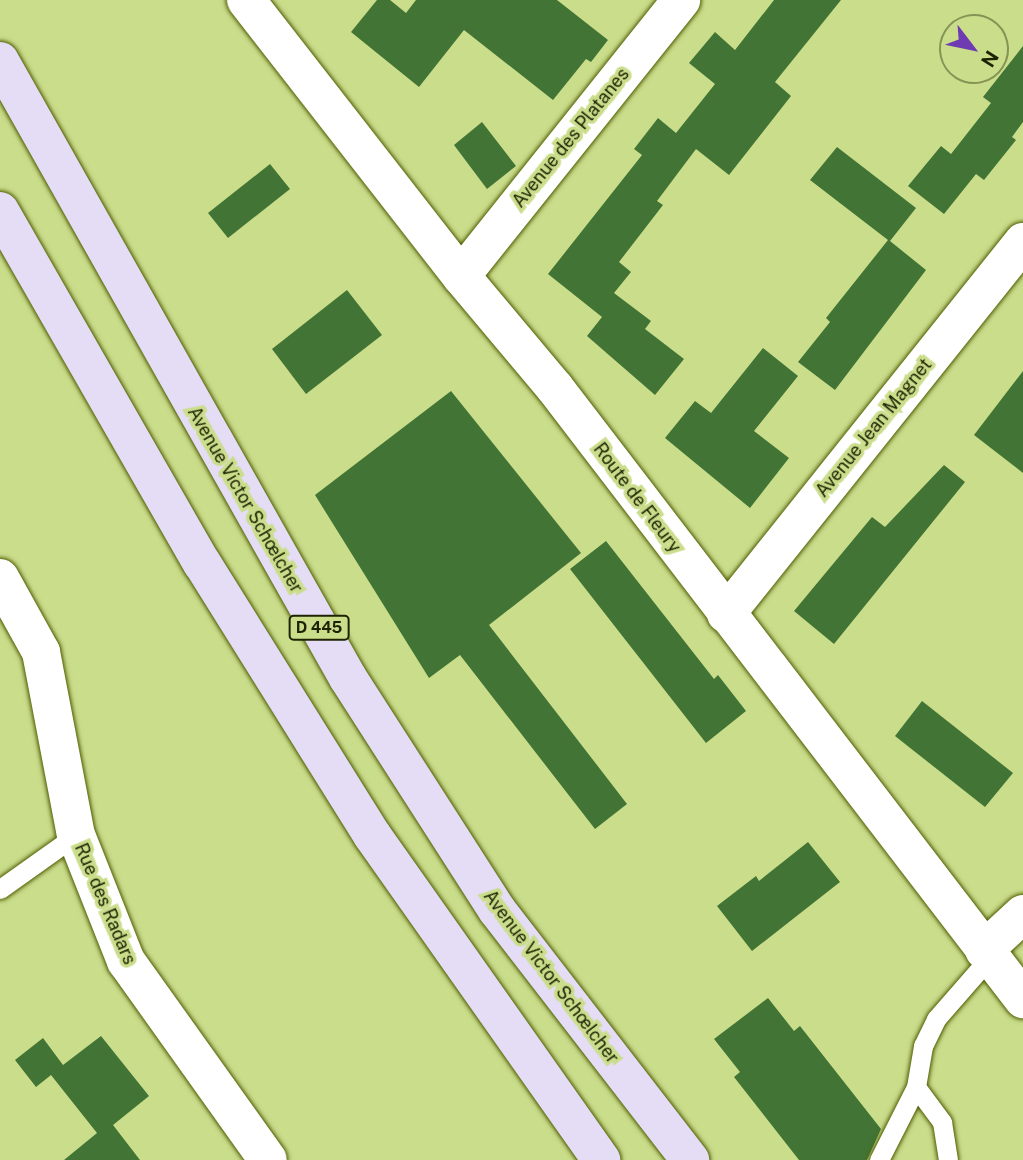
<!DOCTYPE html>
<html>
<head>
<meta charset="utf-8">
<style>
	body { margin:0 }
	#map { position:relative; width:1023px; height:1160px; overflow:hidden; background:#cadd8b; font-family:"Public Sans",sans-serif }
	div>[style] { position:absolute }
	.building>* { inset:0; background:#427435 }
	.roads { filter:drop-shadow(0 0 2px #4f5d00) drop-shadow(0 0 2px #4f5d00) }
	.lane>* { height:19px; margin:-9.5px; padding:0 9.5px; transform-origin:9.5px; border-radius:9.5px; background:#fff }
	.street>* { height:38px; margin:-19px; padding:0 19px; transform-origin:19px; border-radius:19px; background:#fff }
	.primary>* { height:38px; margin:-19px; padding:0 19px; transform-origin:19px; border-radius:19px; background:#e5dcf6 }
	span { translate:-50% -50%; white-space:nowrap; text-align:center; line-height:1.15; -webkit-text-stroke:7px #cadd8b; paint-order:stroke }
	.shield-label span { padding:2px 5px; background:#cadd8b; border:2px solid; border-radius:5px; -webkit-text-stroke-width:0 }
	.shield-label { font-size:16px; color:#1d2302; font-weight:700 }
	.street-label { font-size:18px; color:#1d2302 }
	.north { position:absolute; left:939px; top:14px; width:70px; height:70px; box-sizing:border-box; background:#cadd8b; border:2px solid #859354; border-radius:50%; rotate:122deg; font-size:19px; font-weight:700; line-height:28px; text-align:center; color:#1d2302 }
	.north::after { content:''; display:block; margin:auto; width:24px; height:32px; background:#6f3bb2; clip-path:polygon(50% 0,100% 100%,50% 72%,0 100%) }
</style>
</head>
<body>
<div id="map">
	<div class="building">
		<i style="clip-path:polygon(377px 0,390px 0,406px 13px,416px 0,557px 0,608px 40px,591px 62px,586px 59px,553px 100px,464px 30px,419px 87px,351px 32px)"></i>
		<i style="clip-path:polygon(774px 0,841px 0,775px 82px,791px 96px,729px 175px,696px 149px,657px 201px,663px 205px,619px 262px,631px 272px,614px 293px,651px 321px,645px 329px,684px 359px,655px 395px,587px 336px,602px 317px,548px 274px,642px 155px,634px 149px,658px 118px,676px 133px,715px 84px,689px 63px,715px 32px,735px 50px)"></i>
		<i style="clip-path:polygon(1023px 46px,1023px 122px,1012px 137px,1016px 140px,984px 180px,976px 174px,944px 214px,908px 186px,941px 146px,951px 154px,991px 103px,983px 97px)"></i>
		<i style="clip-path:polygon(482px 122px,516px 166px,487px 189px,454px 145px)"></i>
		<i style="clip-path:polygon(837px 147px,916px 208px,890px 241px,926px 270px,835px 390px,798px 362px,830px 322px,826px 318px,888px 240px,810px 180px)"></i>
		<i style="clip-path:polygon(270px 164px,290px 189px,228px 238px,208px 213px)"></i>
		<i style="clip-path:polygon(347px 290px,382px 335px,306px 394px,272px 349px)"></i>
		<i style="clip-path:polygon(763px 348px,798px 376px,754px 431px,789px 458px,750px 508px,665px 438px,695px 401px,711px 413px)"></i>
		<i style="clip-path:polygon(1023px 371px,1023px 473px,974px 435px)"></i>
		<i style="clip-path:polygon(451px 391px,581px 553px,489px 625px,627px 804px,595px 829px,460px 655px,429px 678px,315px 495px)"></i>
		<i style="clip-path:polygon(944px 465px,965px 482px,834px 644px,794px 611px,872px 517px,885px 527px)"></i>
		<i style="clip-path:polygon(606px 541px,714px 679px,718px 675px,746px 711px,706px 743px,570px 569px)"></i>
		<i style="clip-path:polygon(922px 701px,1013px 773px,985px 807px,895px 736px)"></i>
		<i style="clip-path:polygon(808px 842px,840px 882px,752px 951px,717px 906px,756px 876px,759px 881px)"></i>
		<i style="clip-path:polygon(768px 998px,794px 1031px,800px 1026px,881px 1129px,867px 1160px,799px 1160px,734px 1077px,740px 1072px,714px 1039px)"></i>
		<i style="clip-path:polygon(101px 1036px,149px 1096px,113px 1125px,140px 1160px,64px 1160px,97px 1133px,51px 1075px,36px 1087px,15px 1060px,43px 1038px,63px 1065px)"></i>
	</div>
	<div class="roads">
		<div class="lane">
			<i style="left:0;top:889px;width:93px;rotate:-35.4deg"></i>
			<i style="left:916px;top:1087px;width:44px;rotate:53.4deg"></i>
			<i style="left:942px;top:1122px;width:38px;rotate:81deg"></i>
			<i style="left:879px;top:1160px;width:82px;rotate:-63.1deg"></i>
			<i style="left:916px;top:1087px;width:42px;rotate:-80.3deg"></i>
			<i style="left:923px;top:1046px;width:30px;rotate:-64deg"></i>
			<i style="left:936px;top:1019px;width:82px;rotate:-48.9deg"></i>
		</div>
		<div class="street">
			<i style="left:246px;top:0;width:350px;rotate:52.1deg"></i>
			<i style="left:461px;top:276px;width:146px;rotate:50deg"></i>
			<i style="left:555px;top:388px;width:770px;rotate:52.55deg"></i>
			<i style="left:461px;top:276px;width:353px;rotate:-51.4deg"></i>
			<i style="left:0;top:578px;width:85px;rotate:61deg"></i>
			<i style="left:41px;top:652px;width:186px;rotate:79.2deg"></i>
			<i style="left:76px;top:835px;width:136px;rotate:68.4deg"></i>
			<i style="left:126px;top:961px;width:244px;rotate:54.5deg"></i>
			<i style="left:726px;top:614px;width:476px;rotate:-51.4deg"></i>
			<i style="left:984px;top:950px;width:53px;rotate:-42.7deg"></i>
		</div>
		<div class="primary">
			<i style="left:0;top:61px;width:708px;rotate:60.58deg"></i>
			<i style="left:348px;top:678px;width:276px;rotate:57.3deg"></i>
			<i style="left:497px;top:910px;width:316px;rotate:52.3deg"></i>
			<i style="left:0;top:211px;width:406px;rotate:60.2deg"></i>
			<i style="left:202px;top:563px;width:321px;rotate:58deg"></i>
			<i style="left:372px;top:835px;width:398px;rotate:54.8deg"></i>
		</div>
	</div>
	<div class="shield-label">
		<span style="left:319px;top:628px">D 445</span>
	</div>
	<div class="street-label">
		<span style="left:571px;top:138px;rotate:-51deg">Avenue des Platanes</span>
		<span style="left:874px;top:428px;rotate:-51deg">Avenue Jean Magnet</span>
		<span style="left:637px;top:498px;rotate:53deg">Route de Fleury</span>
		<span style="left:245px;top:500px;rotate:60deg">Avenue Victor Schœlcher</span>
		<span style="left:105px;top:904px;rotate:67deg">Rue des Radars</span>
		<span style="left:551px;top:977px;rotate:53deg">Avenue Victor Schœlcher</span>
	</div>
	<div class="north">N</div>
</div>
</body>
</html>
